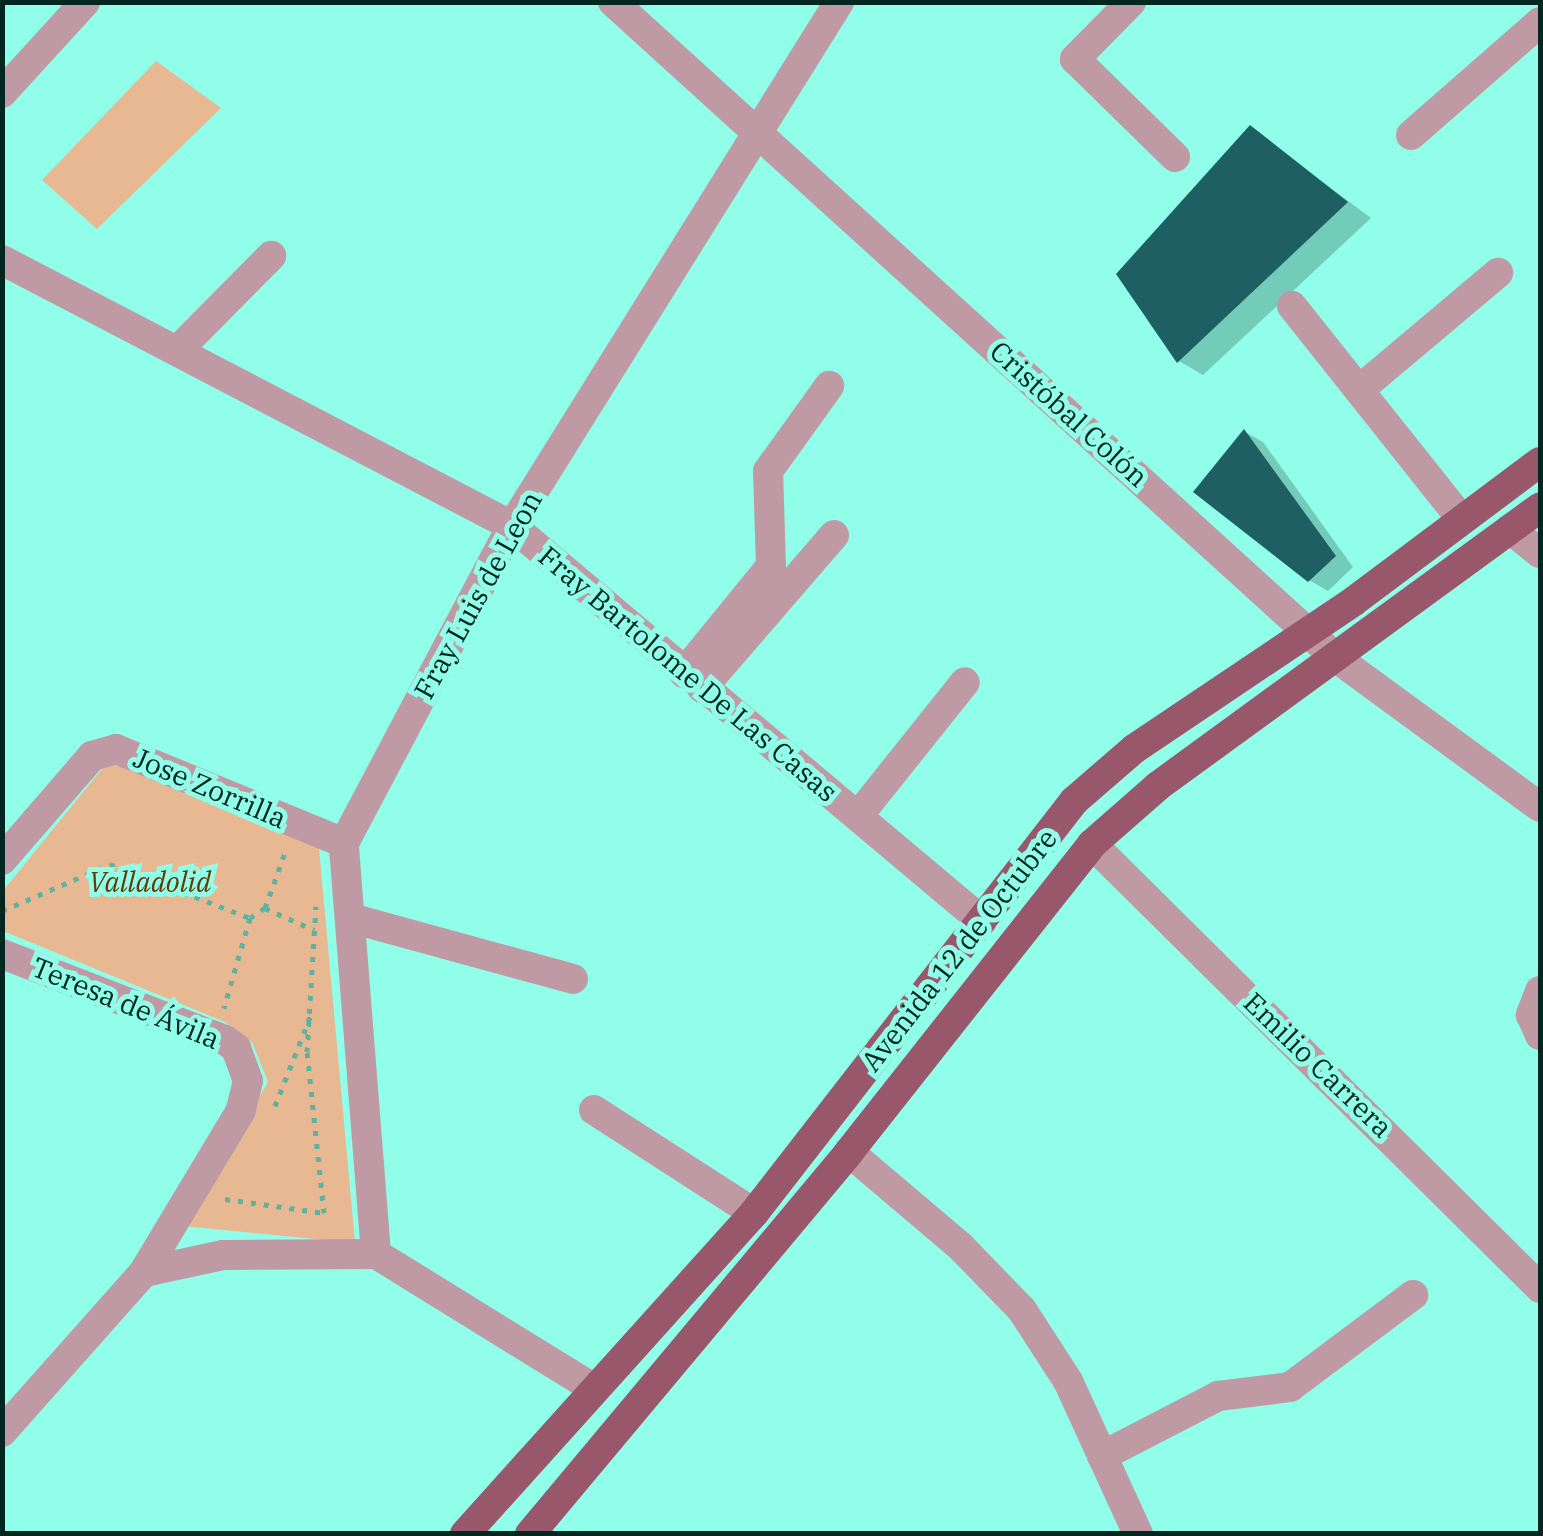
<!DOCTYPE html>
<html>
<head>
<meta charset="utf-8">
<style>
	body { margin:0 }
	#map { position:relative; width:1543px; height:1536px; overflow:hidden; background:#90fee8; font-family:"IBM Plex Serif",serif }
	div>[style] { position:absolute }
	.green>* { inset:0; background:#e8b892 }
	.shadow>* { inset:0; background:#0003 }
	.building>* { inset:0; background:#1d5f62 }
	.path>* { height:5px; margin-top:-2.5px; transform-origin:0; background:repeating-linear-gradient(90deg,#5eb2a1 0 5px,transparent 0 13px) }
	.minor>* { height:30px; margin:-15px; padding:0 15px; transform-origin:15px; border-radius:15px; background:#bf99a3 }
	.major>* { height:30px; margin:-15px; padding:0 15px; transform-origin:15px; border-radius:15px; background:#99576c }
	span { translate:-50% -50%; white-space:nowrap; text-align:center; line-height:1.15; -webkit-text-stroke:10px #90fee8; paint-order:stroke }
	.street-label { font-size:28px; color:#022721 }
	.park-label { font-size:28px; color:#673805; font-style:italic }
	.frame { position:absolute; inset:0; border:5px solid #022721; pointer-events:none }
</style>
</head>
<body>
<div id="map">
	<div class="green">
		<i style="clip-path:polygon(156px 61px,221px 108px,97px 229px,42px 180px)"></i>
		<i style="clip-path:polygon(114px 754px,319px 848px,355px 1243px,184px 1226px,268px 1082px,252px 1042px,225px 1022px,3px 931px,2px 892px)"></i>
	</div>
	<div class="shadow">
		<i style="clip-path:polygon(1250px 128px,1371px 218px,1203px 375px,1179px 361px)"></i>
		<i style="clip-path:polygon(1245px 432px,1263px 442px,1353px 567px,1328px 591px,1309px 580px)"></i>
	</div>
	<div class="building">
		<i style="clip-path:polygon(1250px 125px,1348px 202px,1177px 363px,1116px 274px)"></i>
		<i style="clip-path:polygon(1244px 429px,1336px 556px,1308px 582px,1193px 492px)"></i>
	</div>
	<div class="path">
		<i style="left:265px;top:908px;width:62px;rotate:-70.1deg"></i>
		<i style="left:2px;top:911px;width:118px;rotate:-23.5deg"></i>
		<i style="left:110px;top:864px;width:150px;rotate:21.1deg"></i>
		<i style="left:250px;top:918px;width:94px;rotate:106.1deg"></i>
		<i style="left:250px;top:918px;width:18px;rotate:-34deg"></i>
		<i style="left:265px;top:908px;width:54px;rotate:24.2deg"></i>
		<i style="left:275px;top:1106px;width:96px;rotate:-68.5deg"></i>
		<i style="left:225px;top:1199px;width:100px;rotate:8deg"></i>
		<i style="left:324px;top:1213px;width:162px;rotate:-96deg"></i>
		<i style="left:307px;top:1052px;width:146px;rotate:-86.5deg"></i>
	</div>
	<div class="minor">
		<i style="left:613px;top:2px;width:975px;rotate:42.21deg"></i>
		<i style="left:1335px;top:657px;width:254px;rotate:36.2deg"></i>
		<i style="left:1131px;top:2px;width:80px;rotate:134.5deg"></i>
		<i style="left:1075px;top:59px;width:140px;rotate:44.4deg"></i>
		<i style="left:2px;top:93px;width:123px;rotate:-47.6deg"></i>
		<i style="left:1411px;top:135px;width:171px;rotate:-41.2deg"></i>
		<i style="left:2px;top:260px;width:575px;rotate:27.55deg"></i>
		<i style="left:512px;top:526px;width:614px;rotate:40.04deg"></i>
		<i style="left:1292px;top:306px;width:273px;rotate:51.5deg"></i>
		<i style="left:177px;top:351px;width:134px;rotate:-45.3deg"></i>
		<i style="left:1359px;top:390px;width:182px;rotate:-40.1deg"></i>
		<i style="left:1510px;top:529px;width:38px;rotate:39deg"></i>
		<i style="left:684px;top:673px;width:138px;rotate:-50.9deg"></i>
		<i style="left:771px;top:566px;width:95px;rotate:-91.8deg"></i>
		<i style="left:768px;top:471px;width:105px;rotate:-54.3deg"></i>
		<i style="left:702px;top:688px;width:202px;rotate:-49.2deg"></i>
		<i style="left:858px;top:816px;width:171px;rotate:-51.4deg"></i>
		<i style="left:1092px;top:844px;width:631px;rotate:44.74deg"></i>
		<i style="left:2px;top:860px;width:138px;rotate:-49.1deg"></i>
		<i style="left:92px;top:756px;width:25px;rotate:-16deg"></i>
		<i style="left:116px;top:749px;width:247px;rotate:22.4deg"></i>
		<i style="left:354px;top:919px;width:227px;rotate:15.3deg"></i>
		<i style="left:2px;top:954px;width:239px;rotate:21.1deg"></i>
		<i style="left:225px;top:1040px;width:14px;rotate:36deg"></i>
		<i style="left:236px;top:1048px;width:35px;rotate:70deg"></i>
		<i style="left:248px;top:1081px;width:32px;rotate:104deg"></i>
		<i style="left:240px;top:1112px;width:187px;rotate:121deg"></i>
		<i style="left:144px;top:1272px;width:214px;rotate:131.6deg"></i>
		<i style="left:1540px;top:991px;width:26px;rotate:111deg"></i>
		<i style="left:1531px;top:1015px;width:22px;rotate:66deg"></i>
		<i style="left:594px;top:1110px;width:190px;rotate:32.8deg"></i>
		<i style="left:849px;top:1152px;width:145px;rotate:40.3deg"></i>
		<i style="left:960px;top:1246px;width:89px;rotate:45.9deg"></i>
		<i style="left:1022px;top:1310px;width:85px;rotate:57.1deg"></i>
		<i style="left:1068px;top:1381px;width:168px;rotate:65.4deg"></i>
		<i style="left:376px;top:1254px;width:412px;rotate:-94.5deg"></i>
		<i style="left:344px;top:843px;width:359px;rotate:-62.1deg"></i>
		<i style="left:512px;top:526px;width:618px;rotate:-58.03deg"></i>
		<i style="left:376px;top:1254px;width:257px;rotate:31.7deg"></i>
		<i style="left:144px;top:1272px;width:81px;rotate:-12.1deg"></i>
		<i style="left:223px;top:1255px;width:153px;rotate:-0.4deg"></i>
		<i style="left:1102px;top:1456px;width:131px;rotate:-27.3deg"></i>
		<i style="left:1218px;top:1396px;width:73px;rotate:-7.1deg"></i>
		<i style="left:1290px;top:1387px;width:154px;rotate:-36.8deg"></i>
	</div>
	<div class="major">
		<i style="left:465px;top:1534px;width:432px;rotate:-48deg"></i>
		<i style="left:754px;top:1213px;width:522px;rotate:-52.16deg"></i>
		<i style="left:1074px;top:801px;width:79px;rotate:-40.9deg"></i>
		<i style="left:1134px;top:749px;width:265px;rotate:-33.9deg"></i>
		<i style="left:1354px;top:601px;width:232px;rotate:-36.8deg"></i>
		<i style="left:530px;top:1534px;width:498px;rotate:-50.1deg"></i>
		<i style="left:849px;top:1152px;width:392px;rotate:-51.7deg"></i>
		<i style="left:1092px;top:844px;width:88px;rotate:-41.3deg"></i>
		<i style="left:1158px;top:786px;width:473px;rotate:-36.1deg"></i>
	</div>
	<div class="street-label">
		<span style="left:1069px;top:414px;rotate:42deg">Cristóbal Colón</span>
		<span style="left:478px;top:595px;rotate:-61deg">Fray Luis de Leon</span>
		<span style="left:688px;top:674px;rotate:40deg">Fray Bartolome De Las Casas</span>
		<span style="left:210px;top:788px;rotate:23deg">Jose Zorrilla</span>
		<span style="left:959px;top:950px;rotate:-52deg">Avenida 12 de Octubre</span>
		<span style="left:126px;top:1003px;rotate:22deg">Teresa de Ávila</span>
		<span style="left:1318px;top:1065px;rotate:44deg">Emilio Carrera</span>
	</div>
	<div class="park-label">
		<span style="left:150px;top:882px">Valladolid</span>
	</div>
	<div class="frame"></div>
</div>
</body>
</html>
